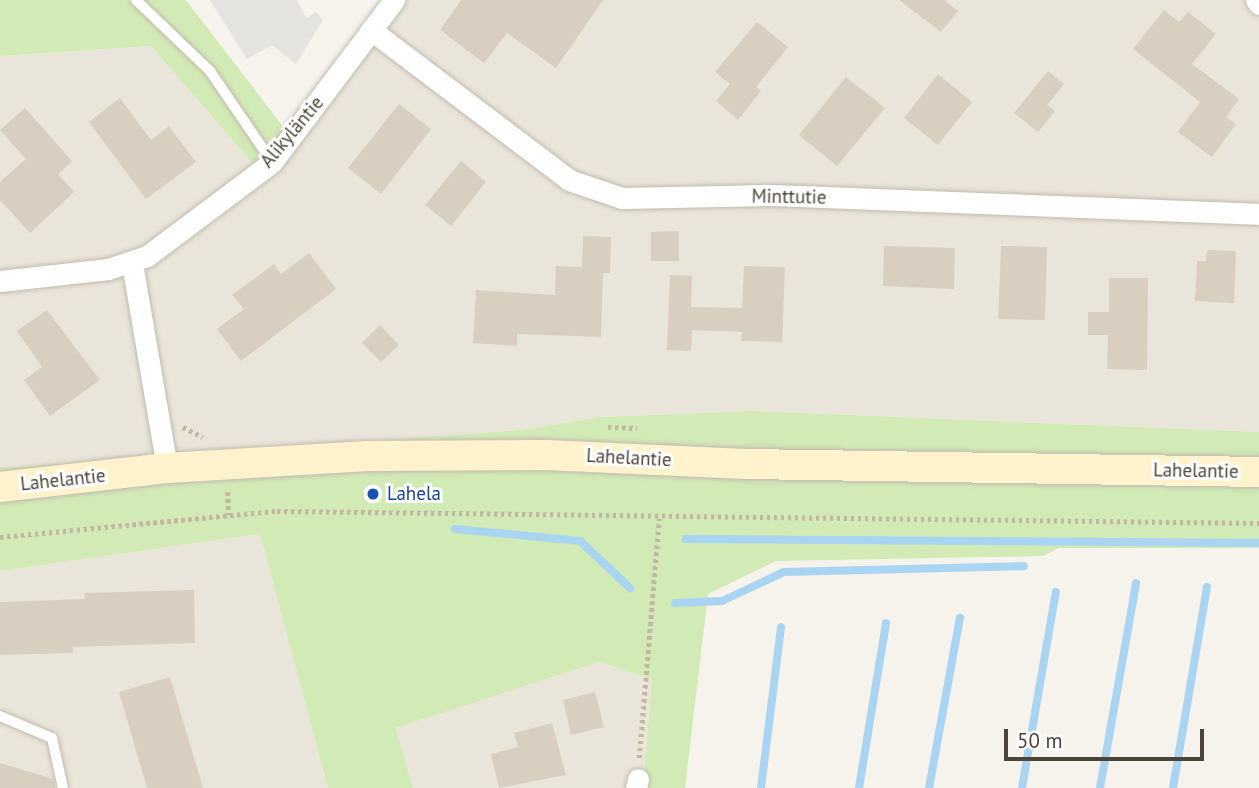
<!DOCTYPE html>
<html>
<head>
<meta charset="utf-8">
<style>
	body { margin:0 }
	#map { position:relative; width:1259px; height:788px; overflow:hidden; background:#f6f3ec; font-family:"PT Sans",sans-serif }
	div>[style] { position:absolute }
	.residential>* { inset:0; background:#eae5da }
	.green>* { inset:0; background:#d2eab5 }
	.parking>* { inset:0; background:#e5e3e0 }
	.stream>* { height:8px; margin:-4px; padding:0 4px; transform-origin:4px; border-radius:4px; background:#a9d4f2 }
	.building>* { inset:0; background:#d8cfc1 }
	.path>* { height:4.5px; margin-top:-2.25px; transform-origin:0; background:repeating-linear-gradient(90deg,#c4b79f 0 3.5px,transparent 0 7px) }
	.roads { filter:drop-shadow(0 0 2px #c2bbae) drop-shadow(0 0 2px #c2bbae) }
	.lane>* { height:10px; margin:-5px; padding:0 5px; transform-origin:5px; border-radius:5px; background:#fff }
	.street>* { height:21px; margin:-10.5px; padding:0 10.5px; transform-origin:10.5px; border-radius:10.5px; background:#fff }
	.secondary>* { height:30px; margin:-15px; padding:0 15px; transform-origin:15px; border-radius:15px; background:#fff3cd }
	.dots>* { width:19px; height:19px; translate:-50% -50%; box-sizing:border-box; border:4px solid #fff; border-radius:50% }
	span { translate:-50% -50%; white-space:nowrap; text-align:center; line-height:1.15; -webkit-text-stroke:6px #fff; paint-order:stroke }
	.street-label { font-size:19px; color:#4b4439 }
	.transit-label { font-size:19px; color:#164399 }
	.left { translate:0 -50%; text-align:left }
	.scale { position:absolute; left:1004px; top:729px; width:200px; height:32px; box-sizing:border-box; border:4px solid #4b4439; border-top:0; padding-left:9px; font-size:21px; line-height:24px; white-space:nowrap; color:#4b4439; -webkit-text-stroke:5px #fff; paint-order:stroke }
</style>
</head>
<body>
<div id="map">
	<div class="residential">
		<i style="clip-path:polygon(408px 0,1259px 0,1259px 432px,754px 411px,601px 417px,520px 430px,0 468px,0 56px,151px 46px,262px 174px,291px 137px,300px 145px)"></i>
		<i style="clip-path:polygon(260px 534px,328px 788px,0 788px,0 571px)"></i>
		<i style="clip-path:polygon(599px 662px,652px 679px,643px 788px,413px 788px,396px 728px)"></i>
	</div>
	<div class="green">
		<i style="clip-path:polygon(0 0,186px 0,291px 137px,262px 174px,151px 46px,0 56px)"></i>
		<i style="clip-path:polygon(754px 411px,1259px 432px,1259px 548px,1059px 548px,1043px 556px,776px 561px,708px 594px,685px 788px,643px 788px,652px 679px,599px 662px,396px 728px,413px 788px,328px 788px,260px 534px,0 571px,0 468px,520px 430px,601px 417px)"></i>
	</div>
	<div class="parking">
		<i style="clip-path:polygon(210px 0,297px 0,306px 18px,316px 12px,323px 20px,296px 64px,272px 45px,247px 59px)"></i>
	</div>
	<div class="stream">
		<i style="left:455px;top:529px;width:126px;rotate:5.5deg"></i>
		<i style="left:580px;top:541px;width:69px;rotate:43.2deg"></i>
		<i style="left:686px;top:539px;width:573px;rotate:0.4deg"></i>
		<i style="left:675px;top:603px;width:47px;rotate:-2.4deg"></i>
		<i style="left:722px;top:601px;width:68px;rotate:-25.1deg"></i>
		<i style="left:784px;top:572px;width:240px;rotate:-1.4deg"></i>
		<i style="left:761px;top:788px;width:162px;rotate:-82.9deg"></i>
		<i style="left:859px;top:788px;width:167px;rotate:-80.7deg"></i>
		<i style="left:929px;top:788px;width:173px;rotate:-79.7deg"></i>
		<i style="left:1022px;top:788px;width:199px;rotate:-80.2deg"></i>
		<i style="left:1100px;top:788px;width:208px;rotate:-80deg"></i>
		<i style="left:1173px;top:788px;width:204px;rotate:-80.4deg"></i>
	</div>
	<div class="building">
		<i style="clip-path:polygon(461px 0,603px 0,556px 68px,507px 33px,484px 63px,440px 30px)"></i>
		<i style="clip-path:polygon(899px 0,944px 0,958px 11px,941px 32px)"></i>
		<i style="clip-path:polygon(1164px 10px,1179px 22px,1188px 12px,1216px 34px,1192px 64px,1239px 99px,1226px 117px,1236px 124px,1212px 157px,1178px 132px,1200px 102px,1133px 49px)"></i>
		<i style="clip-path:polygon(757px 22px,788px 47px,756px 87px,761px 91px,738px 120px,716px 101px,730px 84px,715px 72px)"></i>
		<i style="clip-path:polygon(1048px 71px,1064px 84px,1047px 105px,1055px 111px,1038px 132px,1014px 113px)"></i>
		<i style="clip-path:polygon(938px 74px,972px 102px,938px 145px,904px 118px)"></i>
		<i style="clip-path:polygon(846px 77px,885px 108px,837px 166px,799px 135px)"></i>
		<i style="clip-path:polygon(120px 98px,151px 140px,169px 126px,196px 162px,146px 199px,89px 122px)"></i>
		<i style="clip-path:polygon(399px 104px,431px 129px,381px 194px,348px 168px)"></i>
		<i style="clip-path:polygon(25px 108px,72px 161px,58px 174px,74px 192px,30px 233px,0 200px,0 182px,26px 159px,0 130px)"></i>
		<i style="clip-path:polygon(461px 161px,486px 182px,451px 226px,425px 205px)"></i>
		<i style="clip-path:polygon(679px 231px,679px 261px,651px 261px,651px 232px)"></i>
		<i style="clip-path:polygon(583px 236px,611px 237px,610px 273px,603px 273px,601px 337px,517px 334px,517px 346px,473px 343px,476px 290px,555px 295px,556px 266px,582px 267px)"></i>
		<i style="clip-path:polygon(884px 246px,955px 248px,954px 289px,883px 286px)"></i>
		<i style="clip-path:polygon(1001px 246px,1047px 247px,1045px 320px,998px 319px)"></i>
		<i style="clip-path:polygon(1207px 250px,1236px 251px,1234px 303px,1195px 301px,1197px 261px,1206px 261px)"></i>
		<i style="clip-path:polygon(309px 253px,336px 289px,241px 361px,217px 329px,244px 309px,232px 295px,274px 264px,281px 274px)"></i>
		<i style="clip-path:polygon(744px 266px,785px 267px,782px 342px,741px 341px,742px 332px,692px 330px,691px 351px,667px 350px,670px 275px,692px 276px,691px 307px,742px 308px)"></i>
		<i style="clip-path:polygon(1109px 278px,1148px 278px,1147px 370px,1107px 369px,1108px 335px,1088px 335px,1088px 312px,1109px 312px)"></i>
		<i style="clip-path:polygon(47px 310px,100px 380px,50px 416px,24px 380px,42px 367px,17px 331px)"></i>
		<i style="clip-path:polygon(380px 325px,399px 345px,381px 362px,362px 343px)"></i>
		<i style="clip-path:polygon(194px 590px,195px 643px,73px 647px,73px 653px,0 655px,0 602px,85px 599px,84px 593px)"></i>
		<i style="clip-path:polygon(170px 677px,203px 788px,147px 788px,119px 692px)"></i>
		<i style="clip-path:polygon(595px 692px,604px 727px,571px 735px,563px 700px)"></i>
		<i style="clip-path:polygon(552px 723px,566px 775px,499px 788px,491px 754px,518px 747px,514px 733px)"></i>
		<i style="clip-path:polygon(0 763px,53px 779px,55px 788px,0 788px)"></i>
	</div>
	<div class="path">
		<i style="left:183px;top:427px;width:22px;rotate:27deg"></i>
		<i style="left:608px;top:427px;width:29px;rotate:2deg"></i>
		<i style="left:228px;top:492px;width:23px;rotate:88deg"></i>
		<i style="left:0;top:537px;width:278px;rotate:-5.4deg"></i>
		<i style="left:277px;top:511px;width:982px;rotate:0.7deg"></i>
		<i style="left:639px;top:758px;width:240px;rotate:-85.2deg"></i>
	</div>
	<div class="roads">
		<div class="lane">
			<i style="left:136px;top:0;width:103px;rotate:43.8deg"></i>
			<i style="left:210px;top:71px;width:110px;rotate:55.7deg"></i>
			<i style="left:0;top:716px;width:56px;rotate:22.9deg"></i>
			<i style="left:52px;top:738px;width:51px;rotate:77.6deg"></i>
		</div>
		<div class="street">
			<i style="left:1256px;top:0;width:5px;rotate:53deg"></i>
			<i style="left:371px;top:30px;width:248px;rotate:37.1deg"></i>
			<i style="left:569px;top:180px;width:56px;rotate:18.8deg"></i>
			<i style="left:622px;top:198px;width:148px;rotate:-1.2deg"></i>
			<i style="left:770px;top:195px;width:489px;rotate:2.2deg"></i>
			<i style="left:132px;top:263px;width:208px;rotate:80.3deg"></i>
			<i style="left:0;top:281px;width:109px;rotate:-6.3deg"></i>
			<i style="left:108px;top:269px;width:41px;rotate:-18.4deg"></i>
			<i style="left:147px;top:256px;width:156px;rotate:-36.9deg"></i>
			<i style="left:272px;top:162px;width:203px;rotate:-53deg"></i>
			<i style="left:636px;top:788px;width:9px;rotate:-77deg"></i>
		</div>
		<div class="secondary">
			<i style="left:0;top:487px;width:168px;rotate:-6.5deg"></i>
			<i style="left:167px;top:468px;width:201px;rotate:-3.4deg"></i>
			<i style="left:368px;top:456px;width:178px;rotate:-0.3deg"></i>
			<i style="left:546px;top:455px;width:200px;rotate:2.6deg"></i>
			<i style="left:746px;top:464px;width:513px;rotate:0.89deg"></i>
		</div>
	</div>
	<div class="dots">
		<i style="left:373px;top:494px;background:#1a4fb4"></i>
	</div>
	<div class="street-label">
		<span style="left:292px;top:132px;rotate:-50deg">Alikyläntie</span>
		<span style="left:789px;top:197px;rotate:1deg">Minttutie</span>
		<span style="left:629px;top:458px;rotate:3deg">Lahelantie</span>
		<span style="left:1196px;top:471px;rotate:1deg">Lahelantie</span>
		<span style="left:63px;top:480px;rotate:-6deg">Lahelantie</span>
	</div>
	<div class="transit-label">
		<span class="left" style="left:387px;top:494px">Lahela</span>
	</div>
	<div class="scale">50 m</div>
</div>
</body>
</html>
